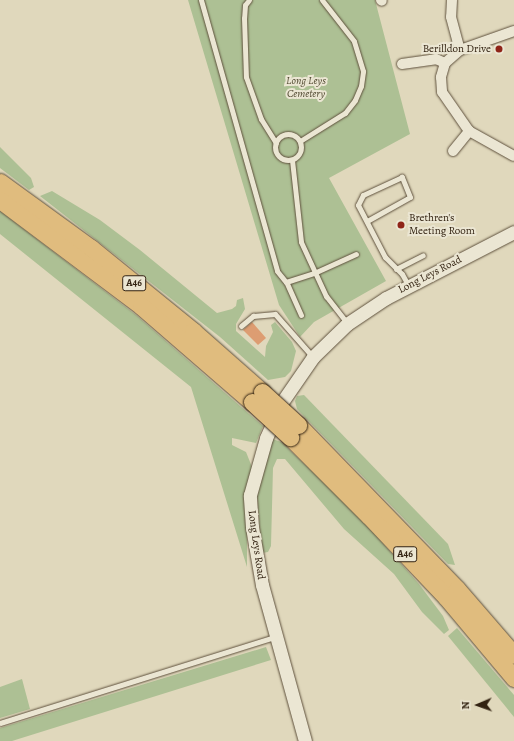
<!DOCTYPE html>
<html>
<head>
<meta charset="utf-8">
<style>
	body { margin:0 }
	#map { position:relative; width:514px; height:741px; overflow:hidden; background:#e0d8bc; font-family:Alegreya,serif }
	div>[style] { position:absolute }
	.green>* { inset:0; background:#adc094 }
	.building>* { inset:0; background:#dd9d72 }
	.roads { filter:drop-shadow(0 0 1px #5e503c) drop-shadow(0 0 1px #5e503c) }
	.service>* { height:5px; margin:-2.5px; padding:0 2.5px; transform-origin:2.5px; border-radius:2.5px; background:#ebe6d3 }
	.service>.ring { margin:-2.5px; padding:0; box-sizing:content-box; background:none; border:5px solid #ebe6d3; border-radius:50% }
	.minor>* { height:10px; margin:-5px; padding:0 5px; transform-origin:5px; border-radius:5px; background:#ebe6d3 }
	.tertiary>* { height:13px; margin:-6.5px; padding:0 6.5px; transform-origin:6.5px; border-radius:6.5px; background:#ebe6d3 }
	.trunk>* { height:17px; margin:-8.5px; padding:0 8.5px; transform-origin:8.5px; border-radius:8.5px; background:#e0bc7e }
	.bridges { filter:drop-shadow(0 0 1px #332312) drop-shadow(0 0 1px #332312) }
	.trunk-bridge>* { height:17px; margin:-8.5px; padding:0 8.5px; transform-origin:8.5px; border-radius:8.5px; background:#e0bc7e }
	.dots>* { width:11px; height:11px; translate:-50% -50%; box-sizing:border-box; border:2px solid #ebe6d3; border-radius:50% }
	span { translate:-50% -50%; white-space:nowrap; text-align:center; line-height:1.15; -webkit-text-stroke:4px #ebe6d3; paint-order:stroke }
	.shield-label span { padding:1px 3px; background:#ebe6d3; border:1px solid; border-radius:3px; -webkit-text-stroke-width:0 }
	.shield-label { font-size:10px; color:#332312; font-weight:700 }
	.poi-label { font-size:11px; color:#332312 }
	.right { translate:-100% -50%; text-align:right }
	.left { translate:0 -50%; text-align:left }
	.park-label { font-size:11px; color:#524a32; font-style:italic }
	.street-label { font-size:11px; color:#332312 }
	.north { position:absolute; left:458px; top:685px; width:40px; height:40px; -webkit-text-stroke:3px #ebe6d3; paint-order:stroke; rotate:268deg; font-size:11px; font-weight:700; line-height:16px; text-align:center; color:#332312 }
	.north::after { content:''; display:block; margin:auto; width:14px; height:18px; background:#332312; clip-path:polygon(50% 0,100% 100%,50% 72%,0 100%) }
</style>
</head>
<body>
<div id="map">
	<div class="green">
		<i style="clip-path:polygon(188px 0,375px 0,410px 134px,329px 178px,386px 281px,314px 322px,300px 337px,279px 305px)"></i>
		<i style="clip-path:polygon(0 147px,31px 178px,34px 187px,29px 190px,0 168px)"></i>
		<i style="clip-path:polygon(52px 191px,100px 220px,140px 250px,217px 313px,232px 309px,236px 306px,237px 300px,243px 298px,245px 309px,236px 324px,236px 331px,265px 357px,266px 346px,273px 332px,271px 325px,275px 322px,292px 342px,296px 351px,291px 371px,285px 377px,268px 380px,220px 337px,40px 196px)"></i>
		<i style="clip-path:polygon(0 211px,136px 315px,263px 426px,256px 443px,232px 438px,232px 445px,246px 452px,252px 467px,247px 501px,247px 567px,191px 387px,0 234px)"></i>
		<i style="clip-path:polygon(304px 395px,448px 544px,455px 565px,448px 564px,297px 409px,295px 401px,297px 396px)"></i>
		<i style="clip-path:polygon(270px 438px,281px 442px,354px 511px,419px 584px,443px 616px,449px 630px,444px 634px,422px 612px,394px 574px,344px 529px,285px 459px,277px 459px,273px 468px,271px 546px,268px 552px,262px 553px,257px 495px)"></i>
		<i style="clip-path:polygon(457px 628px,514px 695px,514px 717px,448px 636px)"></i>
		<i style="clip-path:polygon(266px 647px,271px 660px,12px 741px,0 741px,0 728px)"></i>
		<i style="clip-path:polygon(22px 679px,30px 709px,0 718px,0 687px)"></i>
	</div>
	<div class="building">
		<i style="clip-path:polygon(252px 322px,266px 338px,258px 345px,243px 330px)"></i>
	</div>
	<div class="roads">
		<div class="service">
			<i style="left:201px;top:0;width:281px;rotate:74.3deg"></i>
			<i style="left:277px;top:271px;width:14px;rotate:51deg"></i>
			<i style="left:249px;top:0;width:6px;rotate:129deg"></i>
			<i style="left:245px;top:5px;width:13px;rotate:94deg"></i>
			<i style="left:244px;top:18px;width:59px;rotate:88.1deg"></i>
			<i style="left:246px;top:77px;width:45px;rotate:70.3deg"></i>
			<i style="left:261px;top:119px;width:28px;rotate:58deg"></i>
			<i class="ring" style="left:275px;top:134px;width:21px;height:21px"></i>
			<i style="left:300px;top:141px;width:53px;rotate:-31.9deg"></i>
			<i style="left:345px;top:113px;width:16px;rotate:-52deg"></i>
			<i style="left:355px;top:100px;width:15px;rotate:-67deg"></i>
			<i style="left:361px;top:86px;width:15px;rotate:-82deg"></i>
			<i style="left:363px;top:71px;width:31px;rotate:-107deg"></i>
			<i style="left:354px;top:41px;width:52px;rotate:-128deg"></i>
			<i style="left:292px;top:160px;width:82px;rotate:83.7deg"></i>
			<i style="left:301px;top:242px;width:60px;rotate:65.2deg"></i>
			<i style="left:326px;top:296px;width:34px;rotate:52deg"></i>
			<i style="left:367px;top:221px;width:49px;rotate:-29.2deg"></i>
			<i style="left:410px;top:197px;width:22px;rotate:-112deg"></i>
			<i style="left:402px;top:177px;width:43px;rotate:155.2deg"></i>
			<i style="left:363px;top:195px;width:11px;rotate:117deg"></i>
			<i style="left:358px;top:205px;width:59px;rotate:62.6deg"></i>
			<i style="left:385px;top:257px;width:24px;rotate:45deg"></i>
			<i style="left:402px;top:274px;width:13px;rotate:61deg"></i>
			<i style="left:396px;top:269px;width:30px;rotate:-27deg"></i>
			<i style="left:301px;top:315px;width:36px;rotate:-114deg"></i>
			<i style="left:286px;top:282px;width:29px;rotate:-18deg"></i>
			<i style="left:314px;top:273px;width:46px;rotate:-24.3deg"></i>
			<i style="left:241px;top:326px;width:16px;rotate:-40deg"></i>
			<i style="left:253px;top:316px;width:22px;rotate:-5deg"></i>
			<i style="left:275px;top:314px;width:56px;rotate:48.6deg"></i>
			<i style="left:0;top:723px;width:288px;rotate:-17.4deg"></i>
		</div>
		<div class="minor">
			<i style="left:381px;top:0;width:1px;rotate:45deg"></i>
			<i style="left:452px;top:0;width:17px;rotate:93deg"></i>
			<i style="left:451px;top:17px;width:34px;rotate:75deg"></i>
			<i style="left:514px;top:31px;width:57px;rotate:160.6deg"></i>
			<i style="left:460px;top:50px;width:20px;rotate:139deg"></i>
			<i style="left:445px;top:63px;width:15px;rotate:106deg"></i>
			<i style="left:441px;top:77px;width:15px;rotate:86deg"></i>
			<i style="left:442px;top:92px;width:47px;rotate:55.3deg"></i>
			<i style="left:469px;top:131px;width:51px;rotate:29.1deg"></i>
			<i style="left:402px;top:64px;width:34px;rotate:-8deg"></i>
			<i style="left:436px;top:59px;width:10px;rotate:24deg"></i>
			<i style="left:453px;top:151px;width:26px;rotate:-51deg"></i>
		</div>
		<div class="tertiary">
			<i style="left:305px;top:741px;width:162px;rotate:-105.4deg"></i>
			<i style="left:262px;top:585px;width:59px;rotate:-99.8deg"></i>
			<i style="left:252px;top:527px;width:32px;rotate:-94deg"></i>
			<i style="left:250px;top:495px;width:59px;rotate:-74.3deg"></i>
			<i style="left:266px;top:438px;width:39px;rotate:-66deg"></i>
			<i style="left:282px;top:402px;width:55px;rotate:-55.4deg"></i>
			<i style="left:313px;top:357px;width:47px;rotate:-44.1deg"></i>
			<i style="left:347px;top:324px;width:47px;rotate:-33.7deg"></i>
			<i style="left:386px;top:298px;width:144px;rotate:-27.3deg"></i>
		</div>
		<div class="trunk">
			<i style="left:0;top:182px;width:112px;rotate:36deg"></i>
			<i style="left:91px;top:248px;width:132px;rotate:39.1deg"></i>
			<i style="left:193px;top:331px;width:92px;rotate:41.5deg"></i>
			<i style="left:0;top:200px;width:176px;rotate:36.9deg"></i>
			<i style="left:141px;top:306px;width:147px;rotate:40.9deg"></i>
			<i style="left:298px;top:425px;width:228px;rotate:45.9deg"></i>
			<i style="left:457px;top:589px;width:87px;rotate:49.2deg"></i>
			<i style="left:290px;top:437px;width:112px;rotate:45deg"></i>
			<i style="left:369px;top:516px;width:112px;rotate:46.5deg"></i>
			<i style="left:446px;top:597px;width:106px;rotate:50deg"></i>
		</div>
	</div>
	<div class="bridges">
		<div class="trunk-bridge">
			<i style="left:262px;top:392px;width:49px;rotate:42.5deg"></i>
			<i style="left:252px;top:402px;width:52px;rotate:42.6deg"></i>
		</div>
	</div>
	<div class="dots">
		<i style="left:499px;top:49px;background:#8f2418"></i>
		<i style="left:401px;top:225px;background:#8f2418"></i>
	</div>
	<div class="shield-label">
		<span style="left:134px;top:283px">A46</span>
		<span style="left:405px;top:554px">A46</span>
	</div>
	<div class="poi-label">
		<span class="right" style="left:491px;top:49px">Berilldon Drive</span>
		<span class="left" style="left:409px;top:225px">Brethren's<br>Meeting Room</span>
	</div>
	<div class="park-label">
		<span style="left:306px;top:88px">Long Leys<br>Cemetery</span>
	</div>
	<div class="street-label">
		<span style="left:430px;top:275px;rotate:-27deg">Long Leys Road</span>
		<span style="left:256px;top:545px;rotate:82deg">Long Leys Road</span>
	</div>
	<div class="north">N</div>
</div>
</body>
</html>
